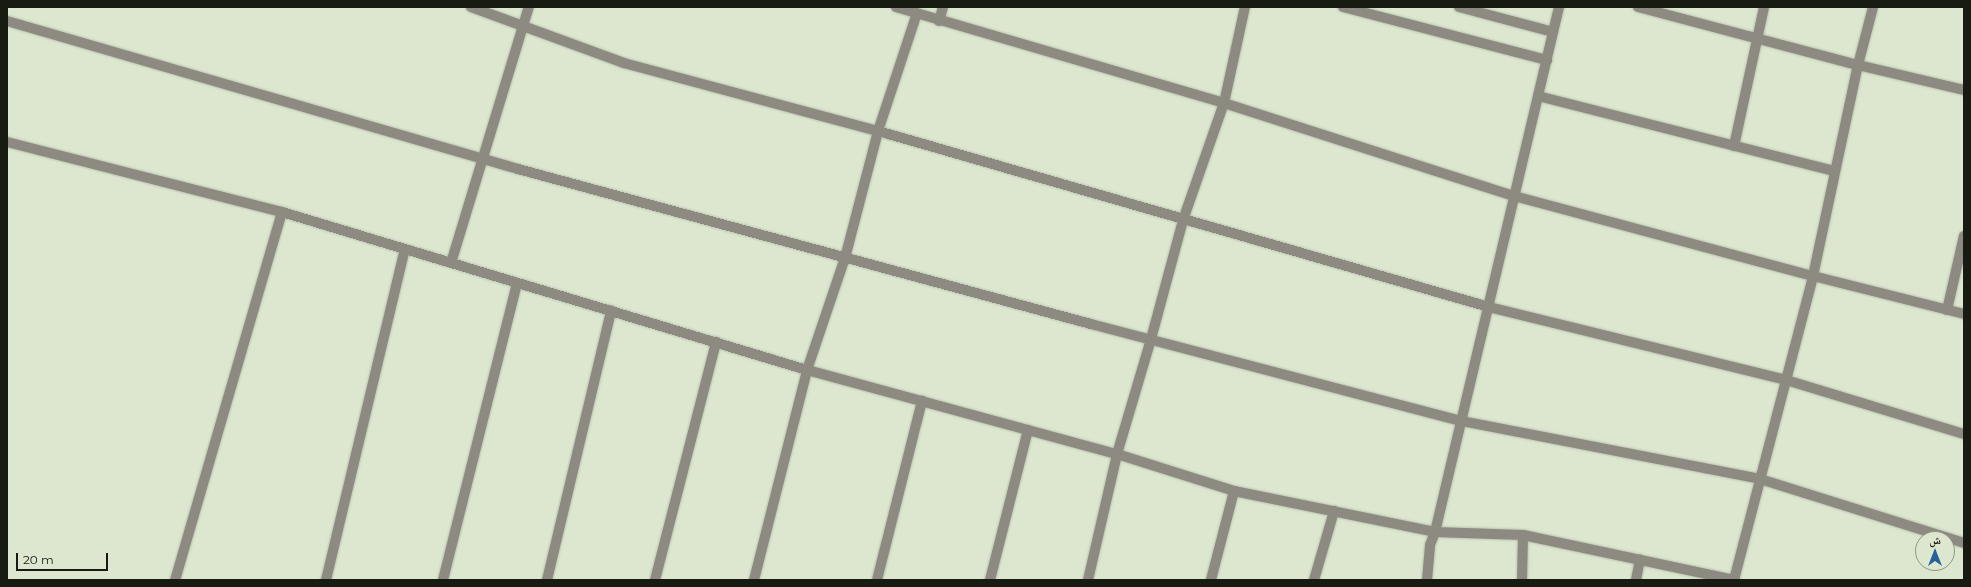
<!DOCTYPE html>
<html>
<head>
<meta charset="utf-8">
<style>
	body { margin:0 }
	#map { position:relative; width:1971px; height:587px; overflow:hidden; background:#dde7d0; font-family:Montserrat,"Noto Naskh Arabic",sans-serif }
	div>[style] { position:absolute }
	.roads { filter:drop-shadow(0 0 1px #b9c2ae) drop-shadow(0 0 1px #b9c2ae) }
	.minor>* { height:10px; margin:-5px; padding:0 5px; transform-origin:5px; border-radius:5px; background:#8d8b81 }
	span { translate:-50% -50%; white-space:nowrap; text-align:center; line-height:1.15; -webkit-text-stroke:3px #dde7d0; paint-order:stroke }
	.frame { position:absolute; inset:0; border:8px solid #171b12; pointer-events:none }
	.north { position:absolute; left:1915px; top:531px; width:40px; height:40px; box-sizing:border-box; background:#dde7d0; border:1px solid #8e9584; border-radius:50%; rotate:0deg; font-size:11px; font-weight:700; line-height:16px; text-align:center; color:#171b12 }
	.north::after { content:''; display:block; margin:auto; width:14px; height:18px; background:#286199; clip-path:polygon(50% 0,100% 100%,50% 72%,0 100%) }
	.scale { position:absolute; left:16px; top:553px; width:92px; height:18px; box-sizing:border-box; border:2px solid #171b12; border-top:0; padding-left:5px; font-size:12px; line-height:14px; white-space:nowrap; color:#171b12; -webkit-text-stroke:3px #dde7d0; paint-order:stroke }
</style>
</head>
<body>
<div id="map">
	<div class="roads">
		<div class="minor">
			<i style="left:471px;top:7px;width:163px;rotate:20.1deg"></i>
			<i style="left:624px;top:63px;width:263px;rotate:15deg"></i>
			<i style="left:878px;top:131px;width:636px;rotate:16.07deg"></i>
			<i style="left:1489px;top:307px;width:306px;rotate:13.8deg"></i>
			<i style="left:1786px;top:380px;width:186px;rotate:16.9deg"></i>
			<i style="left:896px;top:7px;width:342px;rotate:16.3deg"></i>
			<i style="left:1224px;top:103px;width:305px;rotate:17.8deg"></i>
			<i style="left:1514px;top:196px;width:310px;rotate:15deg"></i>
			<i style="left:1813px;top:276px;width:156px;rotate:14.1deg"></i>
			<i style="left:1343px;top:7px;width:211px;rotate:14.6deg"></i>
			<i style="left:1459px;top:7px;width:97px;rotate:14.9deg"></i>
			<i style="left:1638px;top:7px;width:228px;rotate:14.8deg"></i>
			<i style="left:1858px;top:65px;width:109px;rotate:13.3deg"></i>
			<i style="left:7px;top:21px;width:532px;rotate:16.15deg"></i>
			<i style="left:518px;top:169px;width:594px;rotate:15.14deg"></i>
			<i style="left:1091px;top:324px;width:383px;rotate:14.7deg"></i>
			<i style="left:1462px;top:421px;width:304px;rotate:11deg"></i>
			<i style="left:1760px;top:479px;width:214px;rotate:17.4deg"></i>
			<i style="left:939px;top:21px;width:15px;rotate:-74deg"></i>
			<i style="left:1538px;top:96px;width:306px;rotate:14.2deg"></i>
			<i style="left:7px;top:142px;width:284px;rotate:14.3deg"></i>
			<i style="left:282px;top:212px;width:383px;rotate:106.2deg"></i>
			<i style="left:1734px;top:146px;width:142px;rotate:-77.8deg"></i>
			<i style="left:282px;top:212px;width:548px;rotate:16.75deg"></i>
			<i style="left:807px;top:370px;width:321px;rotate:15.2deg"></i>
			<i style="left:1117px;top:454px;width:123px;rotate:17.5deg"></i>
			<i style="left:1234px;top:491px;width:92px;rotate:104.5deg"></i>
			<i style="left:451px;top:263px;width:268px;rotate:-73.1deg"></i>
			<i style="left:1947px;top:310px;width:76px;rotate:-77.1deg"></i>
			<i style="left:1234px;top:491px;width:205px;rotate:11.5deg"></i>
			<i style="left:1435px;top:532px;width:88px;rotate:2deg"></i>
			<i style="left:1523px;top:535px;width:217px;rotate:12deg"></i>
			<i style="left:326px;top:580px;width:340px;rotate:-76.6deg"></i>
			<i style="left:443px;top:580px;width:306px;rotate:-76deg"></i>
			<i style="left:547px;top:580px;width:277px;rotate:-76.6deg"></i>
			<i style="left:655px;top:580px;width:246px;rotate:-75.6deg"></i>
			<i style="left:754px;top:580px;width:217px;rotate:-75.8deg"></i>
			<i style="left:807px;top:370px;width:118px;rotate:-71.3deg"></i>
			<i style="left:845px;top:258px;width:131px;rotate:-75.4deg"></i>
			<i style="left:878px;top:131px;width:124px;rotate:-71.7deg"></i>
			<i style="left:877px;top:580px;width:185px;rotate:-75.9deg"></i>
			<i style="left:990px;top:580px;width:155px;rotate:-75.8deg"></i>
			<i style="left:1088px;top:580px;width:129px;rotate:-77deg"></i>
			<i style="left:1117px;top:454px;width:120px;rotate:-73.5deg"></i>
			<i style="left:1151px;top:339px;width:123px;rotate:-74.9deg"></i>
			<i style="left:1183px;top:220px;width:124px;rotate:-70.7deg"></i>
			<i style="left:1224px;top:103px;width:98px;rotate:-77.7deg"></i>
			<i style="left:1314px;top:580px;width:72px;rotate:-73.8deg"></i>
			<i style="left:1427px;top:580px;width:35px;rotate:-85deg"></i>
			<i style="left:1430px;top:545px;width:14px;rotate:-69deg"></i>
			<i style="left:1435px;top:532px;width:539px;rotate:-76.71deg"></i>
			<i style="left:1522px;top:580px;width:45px;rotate:-88.7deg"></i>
			<i style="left:1636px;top:580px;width:21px;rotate:-79deg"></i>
			<i style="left:1734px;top:580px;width:314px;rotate:-75.4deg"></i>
			<i style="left:1813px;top:276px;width:216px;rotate:-78deg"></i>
			<i style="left:1858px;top:65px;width:60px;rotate:-75.5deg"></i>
		</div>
	</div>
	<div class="frame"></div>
	<div class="north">ش</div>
	<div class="scale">20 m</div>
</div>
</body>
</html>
